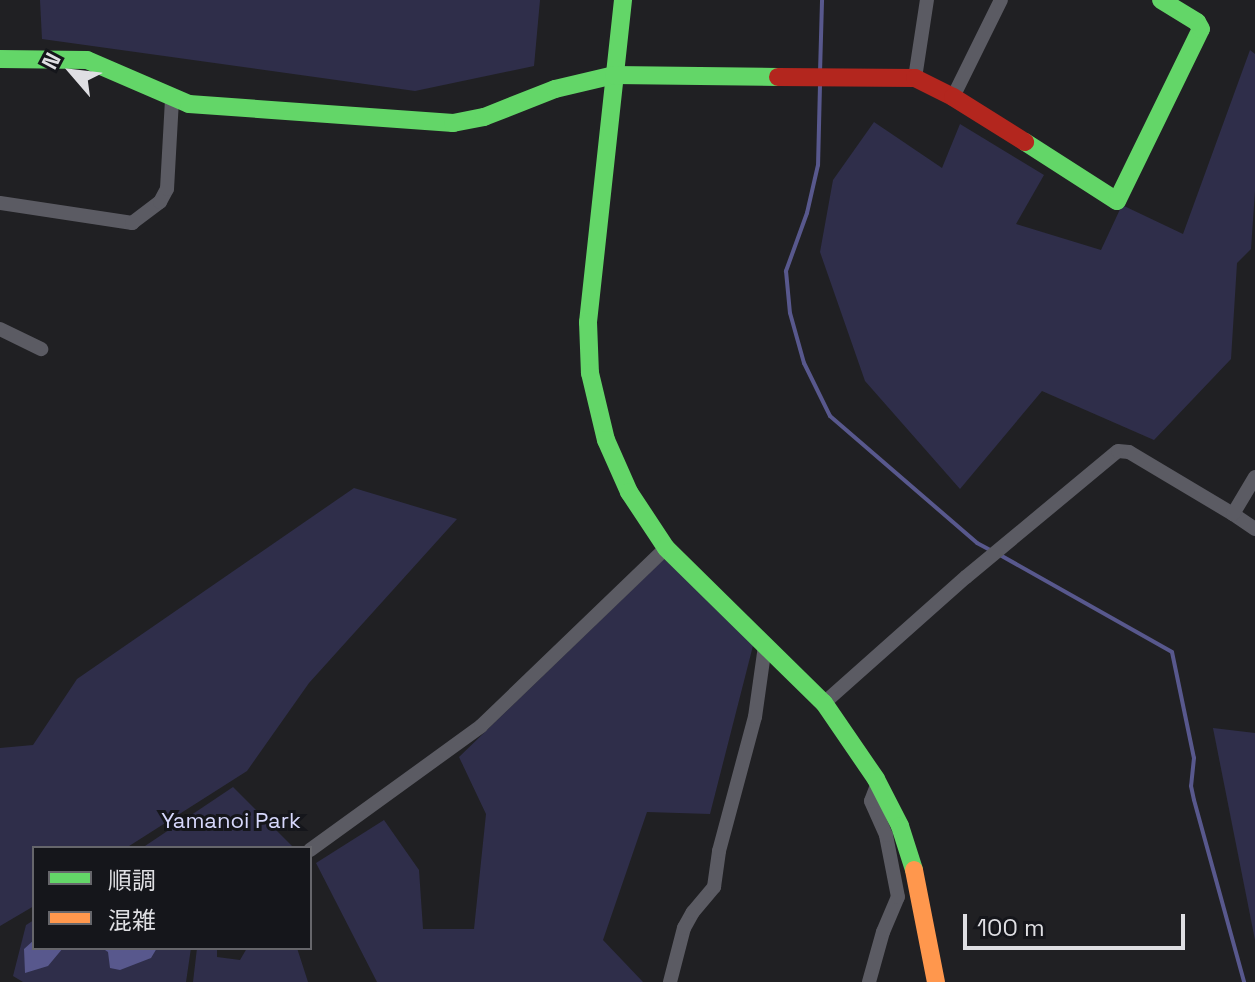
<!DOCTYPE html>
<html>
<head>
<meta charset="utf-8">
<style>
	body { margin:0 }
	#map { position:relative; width:1255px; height:982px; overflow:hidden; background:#202023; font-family:"Space Grotesk","Noto Sans JP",sans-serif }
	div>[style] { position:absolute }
	.green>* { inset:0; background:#2f2e4a }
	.water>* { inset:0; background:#58588d }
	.stream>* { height:4px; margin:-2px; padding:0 2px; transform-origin:2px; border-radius:2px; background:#58588d }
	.street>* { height:14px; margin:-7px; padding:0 7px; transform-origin:7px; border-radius:7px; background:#5b5b63 }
	.fast>* { height:18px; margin:-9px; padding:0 9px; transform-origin:9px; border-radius:9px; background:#63d668 }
	.slow>* { height:18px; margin:-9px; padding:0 9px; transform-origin:9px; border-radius:9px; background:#ff974d }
	.jam>* { height:18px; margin:-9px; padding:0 9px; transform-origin:9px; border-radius:9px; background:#b3261e }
	span { translate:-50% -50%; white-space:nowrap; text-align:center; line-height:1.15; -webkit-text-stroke:6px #15161b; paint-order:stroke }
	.park-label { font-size:22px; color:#d7d8fc }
	.legend { position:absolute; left:32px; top:846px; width:280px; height:104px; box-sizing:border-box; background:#15161b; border:2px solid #66666b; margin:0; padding:10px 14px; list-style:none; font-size:24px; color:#dfdfe3 }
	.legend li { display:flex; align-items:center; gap:16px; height:40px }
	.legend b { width:40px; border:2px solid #66666b }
	.north { position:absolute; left:32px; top:32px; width:80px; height:80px; -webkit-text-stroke:6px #15161b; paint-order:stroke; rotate:298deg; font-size:22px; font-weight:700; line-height:32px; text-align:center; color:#dfdfe3 }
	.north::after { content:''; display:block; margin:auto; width:28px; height:36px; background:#dfdfe3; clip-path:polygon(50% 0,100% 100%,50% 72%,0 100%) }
	.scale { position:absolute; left:963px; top:914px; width:222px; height:36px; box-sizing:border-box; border:4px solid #dfdfe3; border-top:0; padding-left:10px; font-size:24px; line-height:28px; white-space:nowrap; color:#dfdfe3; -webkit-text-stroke:6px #15161b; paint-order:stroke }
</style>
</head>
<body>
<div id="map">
	<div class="green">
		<i style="clip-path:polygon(40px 0,540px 0,534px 66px,415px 91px,42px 39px)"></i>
		<i style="clip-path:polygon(1250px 50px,1255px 54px,1255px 191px,1251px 249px,1237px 263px,1231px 359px,1154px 440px,1042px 391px,960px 489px,865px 381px,820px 252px,833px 180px,874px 122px,942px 168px,960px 124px,1044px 175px,1016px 224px,1101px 250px,1122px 205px,1183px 234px)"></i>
		<i style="clip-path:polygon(354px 488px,457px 519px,309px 683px,247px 771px,126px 848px,34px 848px,34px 906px,0 926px,0 748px,33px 745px,77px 679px)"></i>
		<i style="clip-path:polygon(664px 559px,756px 634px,710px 814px,647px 812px,603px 940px,643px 982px,377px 982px,316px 863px,384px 820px,419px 870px,423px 929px,474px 929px,486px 814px,459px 757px)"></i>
		<i style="clip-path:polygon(1213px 728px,1255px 733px,1255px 940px)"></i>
		<i style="clip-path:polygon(233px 787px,294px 848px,142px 848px)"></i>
		<i style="clip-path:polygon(34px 920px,34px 948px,191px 948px,186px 982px,23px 982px,13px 976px,26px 925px)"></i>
		<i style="clip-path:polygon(197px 948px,217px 948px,217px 957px,240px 960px,247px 948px,297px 948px,308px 982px,193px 982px)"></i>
	</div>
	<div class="water">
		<i style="clip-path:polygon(34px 940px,34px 948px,63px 948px,48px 966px,25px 973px,24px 949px)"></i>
		<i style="clip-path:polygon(102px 948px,157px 948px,151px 958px,120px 970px,110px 968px,108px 952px)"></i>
	</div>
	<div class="stream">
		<i style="left:820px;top:73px;width:73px;rotate:-88.4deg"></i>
		<i style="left:820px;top:85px;width:80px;rotate:91.4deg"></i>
		<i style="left:818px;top:165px;width:49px;rotate:102.9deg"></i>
		<i style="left:807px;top:213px;width:62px;rotate:109.9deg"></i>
		<i style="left:786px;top:271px;width:42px;rotate:84.6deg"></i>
		<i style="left:790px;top:313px;width:52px;rotate:74.4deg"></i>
		<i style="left:804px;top:363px;width:59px;rotate:63.9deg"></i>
		<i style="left:830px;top:416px;width:194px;rotate:40.8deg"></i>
		<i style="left:977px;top:543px;width:17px;rotate:28deg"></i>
		<i style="left:1000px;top:555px;width:197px;rotate:29.4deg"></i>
		<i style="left:1172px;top:652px;width:108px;rotate:78.3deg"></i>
		<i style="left:1194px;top:758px;width:28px;rotate:96deg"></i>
		<i style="left:1191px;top:786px;width:14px;rotate:78deg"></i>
		<i style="left:1194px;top:800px;width:189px;rotate:74.6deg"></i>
	</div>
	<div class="street">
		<i style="left:915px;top:78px;width:79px;rotate:-81.3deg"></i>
		<i style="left:953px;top:97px;width:108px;rotate:-63.7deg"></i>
		<i style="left:0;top:203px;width:134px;rotate:8.6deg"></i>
		<i style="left:132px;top:223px;width:35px;rotate:-37deg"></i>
		<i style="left:160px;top:202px;width:15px;rotate:-62deg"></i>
		<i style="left:167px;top:189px;width:90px;rotate:-86.8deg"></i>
		<i style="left:0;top:329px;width:46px;rotate:26deg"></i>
		<i style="left:1233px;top:514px;width:27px;rotate:34deg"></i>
		<i style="left:824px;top:703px;width:190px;rotate:-41.6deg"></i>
		<i style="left:966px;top:577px;width:197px;rotate:-39.7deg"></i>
		<i style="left:1118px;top:451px;width:11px;rotate:5deg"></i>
		<i style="left:1129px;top:452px;width:121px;rotate:30.8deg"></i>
		<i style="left:1233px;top:514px;width:43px;rotate:-59.3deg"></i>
		<i style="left:310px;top:850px;width:211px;rotate:-35.9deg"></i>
		<i style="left:481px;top:726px;width:257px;rotate:-43.9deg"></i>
		<i style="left:670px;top:982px;width:56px;rotate:-75.5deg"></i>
		<i style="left:684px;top:928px;width:18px;rotate:-61deg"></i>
		<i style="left:693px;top:912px;width:33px;rotate:-50deg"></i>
		<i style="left:714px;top:887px;width:36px;rotate:-82deg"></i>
		<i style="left:719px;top:851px;width:139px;rotate:-75deg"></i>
		<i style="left:755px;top:717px;width:72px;rotate:-82deg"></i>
		<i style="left:869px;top:982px;width:52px;rotate:-74.4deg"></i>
		<i style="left:883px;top:932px;width:38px;rotate:-67deg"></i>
		<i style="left:898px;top:897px;width:63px;rotate:-101deg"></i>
		<i style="left:886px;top:835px;width:37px;rotate:-114deg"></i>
		<i style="left:871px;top:801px;width:19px;rotate:-69deg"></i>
	</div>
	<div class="fast">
		<i style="left:623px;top:0;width:324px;rotate:96.2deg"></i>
		<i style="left:588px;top:322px;width:51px;rotate:87.8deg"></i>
		<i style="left:590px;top:373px;width:69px;rotate:76.6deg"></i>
		<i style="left:606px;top:440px;width:57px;rotate:66.1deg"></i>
		<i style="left:629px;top:492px;width:67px;rotate:56.5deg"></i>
		<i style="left:666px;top:548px;width:221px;rotate:44.5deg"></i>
		<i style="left:824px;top:703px;width:92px;rotate:55.6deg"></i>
		<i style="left:876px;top:779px;width:53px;rotate:62.9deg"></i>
		<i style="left:900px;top:826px;width:46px;rotate:72.3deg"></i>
		<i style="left:0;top:59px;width:87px;rotate:0.7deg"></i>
		<i style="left:87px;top:60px;width:111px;rotate:23.3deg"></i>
		<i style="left:189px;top:104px;width:265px;rotate:4.1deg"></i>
		<i style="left:453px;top:123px;width:32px;rotate:-11deg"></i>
		<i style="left:484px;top:117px;width:76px;rotate:-21.5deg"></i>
		<i style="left:555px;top:89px;width:61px;rotate:-13.3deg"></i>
		<i style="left:614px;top:75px;width:164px;rotate:0.7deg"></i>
		<i style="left:1025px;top:142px;width:109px;rotate:32.7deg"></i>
		<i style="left:1117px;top:201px;width:191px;rotate:-64deg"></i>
		<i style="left:1201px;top:29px;width:8px;rotate:-120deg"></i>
		<i style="left:1197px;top:22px;width:42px;rotate:-148.6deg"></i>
	</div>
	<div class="slow">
		<i style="left:914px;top:870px;width:114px;rotate:78.9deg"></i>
	</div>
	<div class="jam">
		<i style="left:778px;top:77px;width:137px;rotate:0.4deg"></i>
		<i style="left:915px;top:78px;width:42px;rotate:26.6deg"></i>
		<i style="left:953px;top:97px;width:85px;rotate:32deg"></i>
	</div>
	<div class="park-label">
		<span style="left:231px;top:821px">Yamanoi Park</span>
	</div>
	<ul class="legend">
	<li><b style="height:10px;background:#63d668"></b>順調</li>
	<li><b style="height:10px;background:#ff974d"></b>混雑</li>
	</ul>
	<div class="north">N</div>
	<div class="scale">100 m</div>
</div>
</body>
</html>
